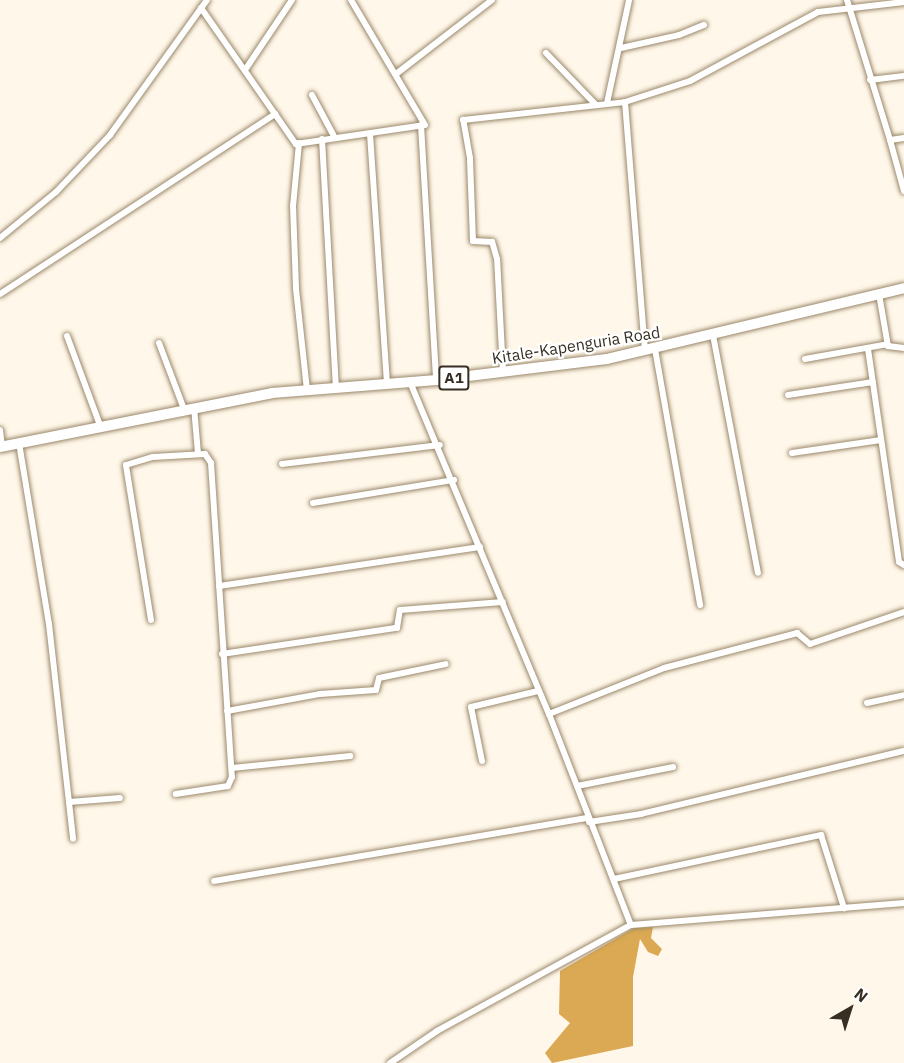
<!DOCTYPE html>
<html>
<head>
<meta charset="utf-8">
<style>
	body { margin:0 }
	#map { position:relative; width:904px; height:1063px; overflow:hidden; background:#fff7e9; font-family:"IBM Plex Sans",sans-serif }
	div>[style] { position:absolute }
	.forest>* { inset:0; background:#dba953 }
	.roads { filter:drop-shadow(0 0 2px #9b886a) drop-shadow(0 0 2px #9b886a) }
	.street>* { height:6px; margin:-3px; padding:0 3px; transform-origin:3px; border-radius:3px; background:#fff }
	.highway>* { height:10px; margin:-5px; padding:0 5px; transform-origin:5px; border-radius:5px; background:#fff }
	span { translate:-50% -50%; white-space:nowrap; text-align:center; line-height:1.15; -webkit-text-stroke:4.5px #fff; paint-order:stroke }
	.shield-label span { padding:2px 4px; background:#fff; border:2px solid; border-radius:4px; -webkit-text-stroke-width:0 }
	.shield-label { font-size:15px; color:#372f23; font-weight:700 }
	.street-label { font-size:16px; color:#372f23 }
	.north { position:absolute; left:820px; top:979px; width:60px; height:60px; -webkit-text-stroke:4px #fff; paint-order:stroke; rotate:39deg; font-size:16px; font-weight:700; line-height:24px; text-align:center; color:#372f23 }
	.north::after { content:''; display:block; margin:auto; width:21px; height:27px; background:#372f23; clip-path:polygon(50% 0,100% 100%,50% 72%,0 100%) }
</style>
</head>
<body>
<div id="map">
	<div class="forest">
		<i style="clip-path:polygon(653px 927px,651px 938px,662px 949px,658px 956px,648px 952px,640px 939px,633px 977px,633px 1046px,552px 1063px,545px 1053px,570px 1023px,559px 1014px,560px 971px,634px 928px)"></i>
	</div>
	<div class="roads">
		<div class="street">
			<i style="left:847px;top:0;width:146px;rotate:72.9deg"></i>
			<i style="left:890px;top:140px;width:14px;rotate:-8deg"></i>
			<i style="left:201px;top:8px;width:166px;rotate:55.1deg"></i>
			<i style="left:296px;top:144px;width:130px;rotate:-8.4deg"></i>
			<i style="left:425px;top:125px;width:145px;rotate:-120.6deg"></i>
			<i style="left:621px;top:48px;width:59px;rotate:-12.6deg"></i>
			<i style="left:679px;top:35px;width:27px;rotate:-22deg"></i>
			<i style="left:546px;top:53px;width:71px;rotate:46.1deg"></i>
			<i style="left:245px;top:70px;width:84px;rotate:-56.1deg"></i>
			<i style="left:396px;top:74px;width:121px;rotate:-37.6deg"></i>
			<i style="left:870px;top:80px;width:34px;rotate:-7deg"></i>
			<i style="left:312px;top:95px;width:49px;rotate:61.9deg"></i>
			<i style="left:625px;top:102px;width:250px;rotate:85.4deg"></i>
			<i style="left:607px;top:103px;width:105px;rotate:-77.9deg"></i>
			<i style="left:421px;top:125px;width:255px;rotate:86.6deg"></i>
			<i style="left:370px;top:134px;width:249px;rotate:86.1deg"></i>
			<i style="left:322px;top:139px;width:248px;rotate:86.8deg"></i>
			<i style="left:890px;top:140px;width:53px;rotate:74.6deg"></i>
			<i style="left:299px;top:143px;width:63px;rotate:95.4deg"></i>
			<i style="left:293px;top:206px;width:83px;rotate:87.9deg"></i>
			<i style="left:296px;top:289px;width:102px;rotate:83.8deg"></i>
			<i style="left:0;top:238px;width:72px;rotate:-39.4deg"></i>
			<i style="left:56px;top:192px;width:79px;rotate:-46.5deg"></i>
			<i style="left:110px;top:135px;width:166px;rotate:-54.3deg"></i>
			<i style="left:0;top:294px;width:329px;rotate:-33.2deg"></i>
			<i style="left:879px;top:294px;width:53px;rotate:80.2deg"></i>
			<i style="left:888px;top:346px;width:16px;rotate:7deg"></i>
			<i style="left:713px;top:335px;width:242px;rotate:79.3deg"></i>
			<i style="left:67px;top:336px;width:95px;rotate:69.7deg"></i>
			<i style="left:159px;top:343px;width:71px;rotate:69.3deg"></i>
			<i style="left:655px;top:349px;width:260px;rotate:80deg"></i>
			<i style="left:868px;top:349px;width:215px;rotate:81.7deg"></i>
			<i style="left:899px;top:562px;width:6px;rotate:31deg"></i>
			<i style="left:805px;top:359px;width:84px;rotate:-10.2deg"></i>
			<i style="left:503px;top:372px;width:113px;rotate:-93deg"></i>
			<i style="left:497px;top:259px;width:18px;rotate:-106deg"></i>
			<i style="left:492px;top:242px;width:19px;rotate:-177deg"></i>
			<i style="left:473px;top:241px;width:83px;rotate:-92.1deg"></i>
			<i style="left:470px;top:158px;width:39px;rotate:-100deg"></i>
			<i style="left:463px;top:120px;width:163px;rotate:-6.3deg"></i>
			<i style="left:625px;top:102px;width:68px;rotate:-17.9deg"></i>
			<i style="left:690px;top:81px;width:145px;rotate:-28.3deg"></i>
			<i style="left:818px;top:12px;width:87px;rotate:-6.6deg"></i>
			<i style="left:410px;top:382px;width:360px;rotate:67.3deg"></i>
			<i style="left:549px;top:714px;width:226px;rotate:68.8deg"></i>
			<i style="left:788px;top:395px;width:86px;rotate:-8.7deg"></i>
			<i style="left:194px;top:407px;width:47px;rotate:85.1deg"></i>
			<i style="left:0;top:430px;width:16px;rotate:83deg"></i>
			<i style="left:19px;top:443px;width:183px;rotate:80.6deg"></i>
			<i style="left:49px;top:624px;width:216px;rotate:83.6deg"></i>
			<i style="left:792px;top:453px;width:90px;rotate:-8.3deg"></i>
			<i style="left:282px;top:464px;width:159px;rotate:-6.9deg"></i>
			<i style="left:313px;top:503px;width:143px;rotate:-9.3deg"></i>
			<i style="left:219px;top:586px;width:264px;rotate:-8.5deg"></i>
			<i style="left:151px;top:620px;width:157px;rotate:-99.2deg"></i>
			<i style="left:126px;top:465px;width:28px;rotate:-17deg"></i>
			<i style="left:153px;top:457px;width:52px;rotate:-3.3deg"></i>
			<i style="left:205px;top:454px;width:11px;rotate:56deg"></i>
			<i style="left:211px;top:463px;width:315px;rotate:86.2deg"></i>
			<i style="left:232px;top:777px;width:10px;rotate:114deg"></i>
			<i style="left:228px;top:786px;width:53px;rotate:171.3deg"></i>
			<i style="left:222px;top:654px;width:177px;rotate:-8.5deg"></i>
			<i style="left:397px;top:628px;width:18px;rotate:-81deg"></i>
			<i style="left:400px;top:610px;width:103px;rotate:-4.4deg"></i>
			<i style="left:867px;top:703px;width:38px;rotate:-12deg"></i>
			<i style="left:227px;top:711px;width:95px;rotate:-10.4deg"></i>
			<i style="left:320px;top:694px;width:56px;rotate:-4.1deg"></i>
			<i style="left:376px;top:690px;width:12px;rotate:-76deg"></i>
			<i style="left:379px;top:678px;width:68px;rotate:-11.8deg"></i>
			<i style="left:549px;top:714px;width:124px;rotate:-21.8deg"></i>
			<i style="left:664px;top:668px;width:138px;rotate:-14.7deg"></i>
			<i style="left:797px;top:633px;width:17px;rotate:40deg"></i>
			<i style="left:810px;top:644px;width:99px;rotate:-18.8deg"></i>
			<i style="left:482px;top:761px;width:55px;rotate:-101.5deg"></i>
			<i style="left:471px;top:707px;width:69px;rotate:-13.4deg"></i>
			<i style="left:232px;top:768px;width:119px;rotate:-5.8deg"></i>
			<i style="left:577px;top:786px;width:98px;rotate:-11.2deg"></i>
			<i style="left:69px;top:802px;width:51px;rotate:-4.5deg"></i>
			<i style="left:589px;top:822px;width:53px;rotate:-8.7deg"></i>
			<i style="left:641px;top:814px;width:270px;rotate:-13.5deg"></i>
			<i style="left:614px;top:879px;width:212px;rotate:-12deg"></i>
			<i style="left:821px;top:835px;width:77px;rotate:72.5deg"></i>
			<i style="left:214px;top:881px;width:378px;rotate:-9.6deg"></i>
			<i style="left:390px;top:1063px;width:57px;rotate:-34.2deg"></i>
			<i style="left:437px;top:1031px;width:221px;rotate:-28.7deg"></i>
			<i style="left:631px;top:925px;width:274px;rotate:-4.6deg"></i>
		</div>
		<div class="highway">
			<i style="left:0;top:447px;width:277px;rotate:-11.2deg"></i>
			<i style="left:272px;top:393px;width:165px;rotate:-4.5deg"></i>
			<i style="left:436px;top:380px;width:172px;rotate:-7deg"></i>
			<i style="left:607px;top:359px;width:305px;rotate:-13.4deg"></i>
		</div>
	</div>
	<div class="shield-label">
		<span style="left:454px;top:378px">A1</span>
	</div>
	<div class="street-label">
		<span style="left:576px;top:345px;rotate:-9deg">Kitale-Kapenguria Road</span>
	</div>
	<div class="north">N</div>
</div>
</body>
</html>
